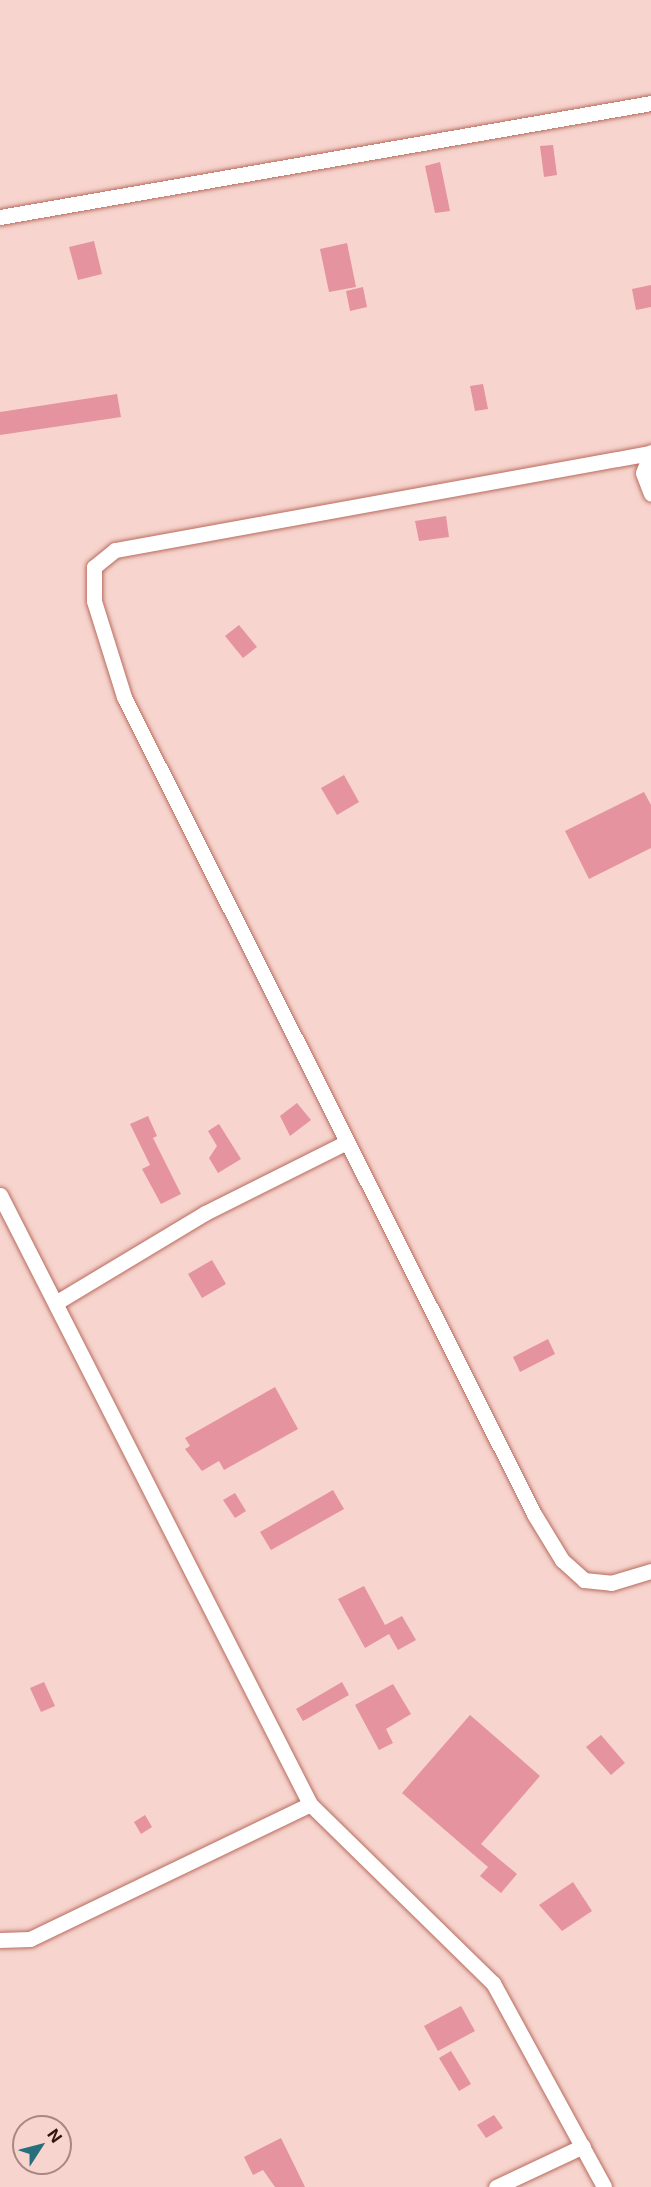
<!DOCTYPE html>
<html>
<head>
<meta charset="utf-8">
<style>
	body { margin:0 }
	#map { position:relative; width:651px; height:2187px; overflow:hidden; background:#f7d4ce; font-family:Inter,sans-serif }
	div>[style] { position:absolute }
	.building>* { inset:0; background:#e5939e }
	.roads { filter:drop-shadow(0 0 2px #b86c5e) drop-shadow(0 0 2px #b86c5e) }
	.minor>* { height:15px; margin:-7.5px; padding:0 7.5px; transform-origin:7.5px; border-radius:7.5px; background:#fff }
	span { translate:-50% -50%; white-space:nowrap; text-align:center; line-height:1.15; -webkit-text-stroke:4.5px #f7d4ce; paint-order:stroke }
	.north { position:absolute; left:12px; top:2115px; width:60px; height:60px; box-sizing:border-box; background:#f7d4ce; border:2px solid #a98882; border-radius:50%; rotate:54deg; font-size:16px; font-weight:700; line-height:24px; text-align:center; color:#331510 }
	.north::after { content:''; display:block; margin:auto; width:21px; height:27px; background:#276f7b; clip-path:polygon(50% 0,100% 100%,50% 72%,0 100%) }
</style>
</head>
<body>
<div id="map">
	<div class="building">
		<i style="clip-path:polygon(553px 145px,557px 175px,544px 177px,540px 146px)"></i>
		<i style="clip-path:polygon(440px 162px,450px 211px,435px 213px,425px 166px)"></i>
		<i style="clip-path:polygon(94px 241px,102px 274px,78px 280px,69px 247px)"></i>
		<i style="clip-path:polygon(347px 243px,356px 287px,329px 292px,320px 249px)"></i>
		<i style="clip-path:polygon(651px 285px,651px 307px,636px 310px,632px 289px)"></i>
		<i style="clip-path:polygon(363px 287px,367px 307px,350px 311px,346px 291px)"></i>
		<i style="clip-path:polygon(483px 384px,488px 409px,475px 411px,470px 386px)"></i>
		<i style="clip-path:polygon(117px 394px,121px 417px,0 435px,0 412px)"></i>
		<i style="clip-path:polygon(446px 516px,449px 537px,419px 541px,415px 521px)"></i>
		<i style="clip-path:polygon(239px 625px,257px 647px,243px 658px,225px 636px)"></i>
		<i style="clip-path:polygon(344px 775px,359px 802px,337px 815px,321px 788px)"></i>
		<i style="clip-path:polygon(644px 792px,651px 805px,651px 848px,589px 879px,565px 831px)"></i>
		<i style="clip-path:polygon(297px 1103px,311px 1120px,290px 1136px,280px 1116px)"></i>
		<i style="clip-path:polygon(148px 1116px,157px 1136px,153px 1138px,181px 1194px,161px 1204px,142px 1169px,150px 1165px,130px 1124px)"></i>
		<i style="clip-path:polygon(219px 1124px,241px 1159px,218px 1173px,209px 1158px,217px 1146px,208px 1131px)"></i>
		<i style="clip-path:polygon(212px 1260px,226px 1284px,202px 1298px,188px 1274px)"></i>
		<i style="clip-path:polygon(548px 1339px,555px 1354px,520px 1372px,513px 1357px)"></i>
		<i style="clip-path:polygon(275px 1387px,298px 1429px,224px 1470px,219px 1461px,202px 1471px,185px 1449px,190px 1446px,185px 1438px)"></i>
		<i style="clip-path:polygon(333px 1490px,344px 1509px,271px 1550px,260px 1532px)"></i>
		<i style="clip-path:polygon(235px 1493px,246px 1511px,235px 1518px,223px 1500px)"></i>
		<i style="clip-path:polygon(364px 1586px,385px 1625px,402px 1616px,416px 1640px,398px 1650px,389px 1634px,365px 1648px,338px 1599px)"></i>
		<i style="clip-path:polygon(44px 1682px,55px 1706px,41px 1712px,30px 1688px)"></i>
		<i style="clip-path:polygon(342px 1682px,349px 1695px,303px 1721px,296px 1709px)"></i>
		<i style="clip-path:polygon(393px 1684px,411px 1714px,386px 1729px,393px 1743px,379px 1750px,355px 1705px)"></i>
		<i style="clip-path:polygon(470px 1715px,540px 1776px,481px 1844px,517px 1874px,501px 1893px,480px 1876px,488px 1867px,402px 1793px)"></i>
		<i style="clip-path:polygon(601px 1735px,625px 1763px,611px 1775px,586px 1747px)"></i>
		<i style="clip-path:polygon(145px 1815px,152px 1827px,141px 1834px,134px 1822px)"></i>
		<i style="clip-path:polygon(573px 1882px,592px 1911px,562px 1931px,539px 1905px)"></i>
		<i style="clip-path:polygon(461px 2006px,475px 2031px,438px 2051px,424px 2026px)"></i>
		<i style="clip-path:polygon(451px 2051px,471px 2084px,459px 2091px,439px 2058px)"></i>
		<i style="clip-path:polygon(494px 2115px,503px 2128px,486px 2138px,477px 2125px)"></i>
		<i style="clip-path:polygon(281px 2138px,305px 2187px,275px 2187px,263px 2170px,253px 2175px,244px 2157px)"></i>
	</div>
	<div class="roads">
		<div class="minor">
			<i style="left:0;top:217px;width:661px;rotate:-9.93deg"></i>
			<i style="left:651px;top:452px;width:22px;rotate:111deg"></i>
			<i style="left:643px;top:473px;width:22px;rotate:69deg"></i>
			<i style="left:650px;top:453px;width:544px;rotate:169.72deg"></i>
			<i style="left:115px;top:550px;width:27px;rotate:141deg"></i>
			<i style="left:94px;top:567px;width:34px;rotate:90deg"></i>
			<i style="left:94px;top:601px;width:101px;rotate:72.6deg"></i>
			<i style="left:124px;top:697px;width:914px;rotate:63.35deg"></i>
			<i style="left:534px;top:1514px;width:54px;rotate:58.7deg"></i>
			<i style="left:562px;top:1560px;width:30px;rotate:42deg"></i>
			<i style="left:584px;top:1580px;width:27px;rotate:6deg"></i>
			<i style="left:611px;top:1583px;width:42px;rotate:-16.7deg"></i>
			<i style="left:0;top:1195px;width:683px;rotate:63.02deg"></i>
			<i style="left:310px;top:1804px;width:256px;rotate:44.4deg"></i>
			<i style="left:493px;top:1983px;width:232px;rotate:61.4deg"></i>
			<i style="left:57px;top:1302px;width:173px;rotate:-31deg"></i>
			<i style="left:205px;top:1213px;width:157px;rotate:-26.6deg"></i>
			<i style="left:0;top:1940px;width:30px;rotate:-2deg"></i>
			<i style="left:30px;top:1939px;width:311px;rotate:-25.7deg"></i>
			<i style="left:496px;top:2187px;width:96px;rotate:-25.2deg"></i>
		</div>
	</div>
	<div class="north">N</div>
</div>
</body>
</html>
